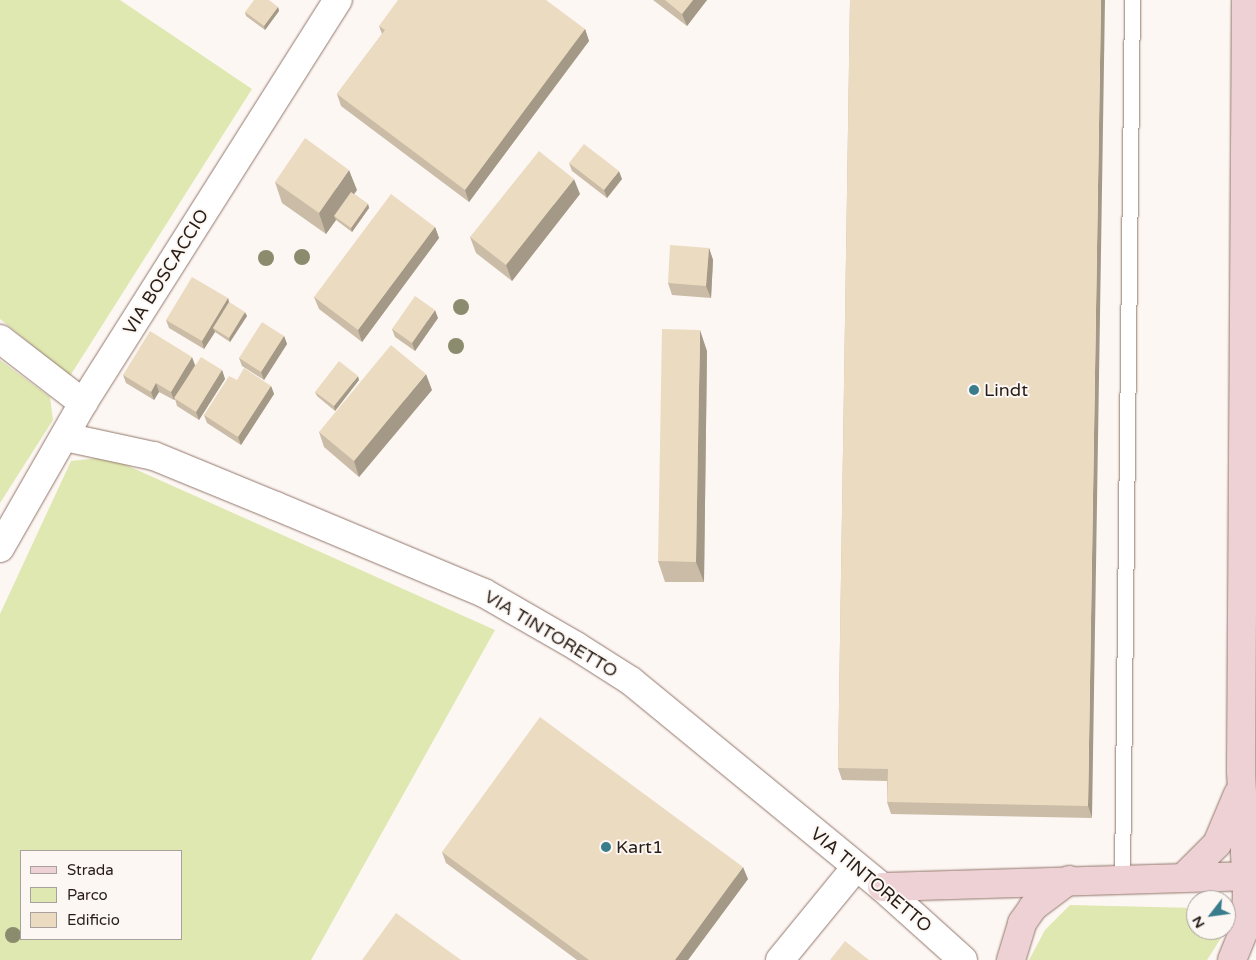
<!DOCTYPE html>
<html>
<head>
<meta charset="utf-8">
<style>
	body { margin:0 }
	#map { position:relative; width:1256px; height:960px; overflow:hidden; background:#fdf7f4; font-family:"Varela Round",sans-serif }
	div>[style] { position:absolute }
	.green>* { inset:0; background:#dfe8b1 }
	.roads { filter:drop-shadow(0 0 1px #92776a) drop-shadow(0 0 1px #92776a) }
	.lane>* { height:15px; margin:-7.5px; padding:0 7.5px; transform-origin:7.5px; border-radius:7.5px; background:#fff }
	.street>* { height:28px; margin:-14px; padding:0 14px; transform-origin:14px; border-radius:14px; background:#fff }
	.secondary>* { height:28px; margin:-14px; padding:0 14px; transform-origin:14px; border-radius:14px; background:#eed1d4 }
	.trees>* { width:16px; height:16px; margin:-8px; border-radius:50%; background:#8b8b6e }
	.wall>* { inset:0; background:#cabca6 }
	.shaded-wall>* { inset:0; background:#a49987 }
	.building>* { inset:0; background:#ebdbc1 }
	.dots>* { width:14px; height:14px; translate:-50% -50%; box-sizing:border-box; border:2px solid #fdf7f4; border-radius:50% }
	span { translate:-50% -50%; white-space:nowrap; text-align:center; line-height:1.15; -webkit-text-stroke:4px #fdf7f4; paint-order:stroke }
	.street-label { font-size:18px; color:#271d17 }
	.poi-label { font-size:18px; color:#271d17 }
	.left { translate:0 -50%; text-align:left }
	.legend { position:absolute; left:20px; top:850px; width:162px; height:90px; box-sizing:border-box; background:#fdf7f4; border:1px solid #a7a09c; margin:0; padding:6px 9px; list-style:none; font-size:15px; color:#271d17 }
	.legend li { display:flex; align-items:center; gap:10px; height:25px }
	.legend b { width:25px; border:1px solid #a7a09c }
	.north { position:absolute; left:1186px; top:890px; width:50px; height:50px; box-sizing:border-box; background:#fdf7f4; border:1px solid #a7a09c; border-radius:50%; rotate:240deg; font-size:14px; font-weight:700; line-height:20px; text-align:center; color:#271d17 }
	.north::after { content:''; display:block; margin:auto; width:18px; height:22px; background:#397d8c; clip-path:polygon(50% 0,100% 100%,50% 72%,0 100%) }
</style>
</head>
<body>
<div id="map">
	<div class="green">
		<i style="clip-path:polygon(0 0,120px 0,252px 89px,70px 376px,0 319px)"></i>
		<i style="clip-path:polygon(0 360px,50px 397px,53px 420px,0 503px)"></i>
		<i style="clip-path:polygon(evenodd,108px 457px,495px 630px,311px 960px,0 960px,0 614px,71px 461px,108px 457px,21px 851px,181px 851px,181px 939px,21px 939px,21px 851px)"></i>
		<i style="clip-path:polygon(1070px 905px,1196px 908px,1196px 930px,1226px 930px,1226px 908px,1230px 924px,1207px 960px,1029px 960px,1045px 930px)"></i>
	</div>
	<div class="roads">
		<div class="lane">
			<i style="left:1122px;top:879px;width:879px;rotate:-89.35deg"></i>
		</div>
		<div class="street">
			<i style="left:0;top:339px;width:105px;rotate:37.6deg"></i>
			<i style="left:65px;top:437px;width:91px;rotate:12.1deg"></i>
			<i style="left:154px;top:456px;width:132px;rotate:22.3deg"></i>
			<i style="left:276px;top:506px;width:225px;rotate:22.7deg"></i>
			<i style="left:484px;top:593px;width:106px;rotate:29.9deg"></i>
			<i style="left:576px;top:646px;width:65px;rotate:32.5deg"></i>
			<i style="left:631px;top:681px;width:325px;rotate:39.4deg"></i>
			<i style="left:882px;top:887px;width:109px;rotate:42deg"></i>
			<i style="left:0;top:548px;width:167px;rotate:-60.2deg"></i>
			<i style="left:83px;top:403px;width:477px;rotate:-57.7deg"></i>
			<i style="left:780px;top:960px;width:120px;rotate:-50.7deg"></i>
		</div>
		<div class="secondary">
			<i style="left:1184px;top:877px;width:47px;rotate:-45deg"></i>
			<i style="left:1217px;top:844px;width:54px;rotate:-67.2deg"></i>
			<i style="left:882px;top:887px;width:365px;rotate:-1.7deg"></i>
			<i style="left:1011px;top:960px;width:39px;rotate:-73deg"></i>
			<i style="left:1022px;top:923px;width:19px;rotate:-55deg"></i>
			<i style="left:1033px;top:907px;width:45px;rotate:-36.9deg"></i>
			<i style="left:1232px;top:960px;width:31px;rotate:-68deg"></i>
			<i style="left:1244px;top:931px;width:37px;rotate:-85deg"></i>
			<i style="left:1247px;top:894px;width:124px;rotate:-92.8deg"></i>
			<i style="left:1241px;top:770px;width:770px;rotate:-89.63deg"></i>
		</div>
	</div>
	<div class="trees">
		<i style="left:302px;top:257px"></i>
		<i style="left:266px;top:258px"></i>
		<i style="left:461px;top:307px"></i>
		<i style="left:456px;top:346px"></i>
		<i style="left:13px;top:935px"></i>
	</div>
	<div class="wall">
		<i style="clip-path:polygon(653px 0,707px 0,687px 26px)"></i>
		<i style="clip-path:polygon(850px 0,1092px 818px,891px 814px,887px 802px,887px 781px,842px 780px,838px 768px)"></i>
		<i style="clip-path:polygon(278px 7px,279px 11px,265px 30px,246px 16px,245px 12px)"></i>
		<i style="clip-path:polygon(379px 26px,585px 29px,589px 41px,469px 202px,341px 106px,337px 94px,382px 34px)"></i>
		<i style="clip-path:polygon(569px 163px,622px 179px,607px 198px,572px 171px)"></i>
		<i style="clip-path:polygon(275px 182px,357px 190px,354px 194px,368px 204px,369px 208px,352px 232px,336px 220px,326px 234px,282px 203px)"></i>
		<i style="clip-path:polygon(580px 194px,512px 281px,476px 253px,470px 237px)"></i>
		<i style="clip-path:polygon(435px 227px,439px 238px,362px 342px,319px 309px,314px 297px)"></i>
		<i style="clip-path:polygon(709px 248px,713px 260px,711px 298px,672px 295px,668px 283px)"></i>
		<i style="clip-path:polygon(228px 298px,229px 302px,247px 316px,230px 342px,215px 332px,204px 349px,169px 328px,166px 320px)"></i>
		<i style="clip-path:polygon(438px 318px,415px 351px,395px 337px,392px 329px)"></i>
		<i style="clip-path:polygon(284px 336px,287px 344px,264px 380px,242px 366px,239px 358px)"></i>
		<i style="clip-path:polygon(707px 351px,704px 582px,665px 582px,658px 561px)"></i>
		<i style="clip-path:polygon(195px 365px,222px 370px,225px 379px,199px 420px,177px 406px,175px 399px,174px 400px,159px 392px,154px 400px,126px 383px,123px 375px)"></i>
		<i style="clip-path:polygon(237px 380px,271px 386px,274px 394px,241px 445px,207px 423px,204px 415px)"></i>
		<i style="clip-path:polygon(359px 380px,335px 411px,317px 396px,315px 392px)"></i>
		<i style="clip-path:polygon(432px 390px,359px 477px,324px 447px,319px 432px)"></i>
		<i style="clip-path:polygon(442px 852px,748px 879px,688px 960px,577px 960px,446px 863px)"></i>
	</div>
	<div class="shaded-wall">
		<i style="clip-path:polygon(693px 0,707px 0,687px 26px,682px 14px)"></i>
		<i style="clip-path:polygon(1101px 0,1105px 0,1092px 818px,1088px 806px)"></i>
		<i style="clip-path:polygon(278px 7px,279px 11px,265px 30px,264px 26px)"></i>
		<i style="clip-path:polygon(585px 29px,589px 41px,469px 202px,465px 190px)"></i>
		<i style="clip-path:polygon(349px 170px,357px 190px,337px 218px,334px 216px,336px 220px,326px 234px,319px 213px)"></i>
		<i style="clip-path:polygon(619px 171px,622px 179px,607px 198px,604px 190px)"></i>
		<i style="clip-path:polygon(574px 179px,580px 194px,512px 281px,506px 265px)"></i>
		<i style="clip-path:polygon(368px 204px,369px 208px,352px 232px,351px 228px)"></i>
		<i style="clip-path:polygon(435px 227px,439px 238px,362px 342px,358px 330px)"></i>
		<i style="clip-path:polygon(709px 248px,713px 260px,711px 298px,706px 286px)"></i>
		<i style="clip-path:polygon(228px 298px,230px 306px,213px 328px,215px 332px,204px 349px,202px 341px)"></i>
		<i style="clip-path:polygon(435px 310px,438px 318px,415px 351px,412px 343px)"></i>
		<i style="clip-path:polygon(245px 312px,247px 316px,230px 342px,229px 338px)"></i>
		<i style="clip-path:polygon(700px 330px,707px 351px,704px 582px,696px 562px)"></i>
		<i style="clip-path:polygon(284px 336px,287px 344px,264px 380px,261px 372px)"></i>
		<i style="clip-path:polygon(192px 357px,195px 365px,174px 400px,171px 392px)"></i>
		<i style="clip-path:polygon(222px 370px,225px 379px,199px 420px,196px 412px)"></i>
		<i style="clip-path:polygon(426px 374px,432px 390px,359px 477px,354px 461px)"></i>
		<i style="clip-path:polygon(358px 376px,359px 380px,335px 411px,334px 406px)"></i>
		<i style="clip-path:polygon(156px 383px,159px 392px,154px 400px,151px 392px)"></i>
		<i style="clip-path:polygon(271px 386px,274px 394px,241px 445px,238px 437px)"></i>
		<i style="clip-path:polygon(743px 867px,748px 879px,688px 960px,675px 960px)"></i>
	</div>
	<div class="building">
		<i style="clip-path:polygon(254px 0,269px 0,278px 7px,264px 26px,245px 12px)"></i>
		<i style="clip-path:polygon(398px 0,546px 0,585px 29px,465px 190px,337px 94px,385px 30px,379px 26px)"></i>
		<i style="clip-path:polygon(665px 0,693px 0,682px 14px)"></i>
		<i style="clip-path:polygon(850px 0,1101px 0,1088px 806px,887px 802px,888px 769px,838px 768px)"></i>
		<i style="clip-path:polygon(305px 138px,349px 170px,319px 213px,275px 182px)"></i>
		<i style="clip-path:polygon(584px 144px,619px 171px,604px 190px,569px 163px)"></i>
		<i style="clip-path:polygon(539px 151px,574px 179px,506px 265px,470px 237px)"></i>
		<i style="clip-path:polygon(351px 192px,368px 204px,351px 228px,334px 216px)"></i>
		<i style="clip-path:polygon(391px 194px,435px 227px,358px 330px,314px 297px)"></i>
		<i style="clip-path:polygon(670px 245px,709px 248px,706px 286px,668px 283px)"></i>
		<i style="clip-path:polygon(192px 277px,228px 298px,202px 341px,166px 320px)"></i>
		<i style="clip-path:polygon(415px 296px,435px 310px,412px 343px,392px 329px)"></i>
		<i style="clip-path:polygon(229px 302px,245px 312px,229px 338px,213px 328px)"></i>
		<i style="clip-path:polygon(262px 322px,284px 336px,261px 372px,239px 358px)"></i>
		<i style="clip-path:polygon(662px 329px,700px 330px,696px 562px,658px 561px)"></i>
		<i style="clip-path:polygon(150px 331px,192px 357px,171px 392px,156px 383px,151px 392px,123px 375px)"></i>
		<i style="clip-path:polygon(391px 345px,426px 374px,354px 461px,319px 432px)"></i>
		<i style="clip-path:polygon(201px 357px,222px 370px,196px 412px,174px 398px)"></i>
		<i style="clip-path:polygon(339px 361px,358px 376px,334px 406px,315px 392px)"></i>
		<i style="clip-path:polygon(244px 368px,271px 386px,238px 437px,204px 415px,229px 376px,237px 380px)"></i>
		<i style="clip-path:polygon(540px 717px,743px 867px,675px 960px,589px 960px,442px 852px)"></i>
		<i style="clip-path:polygon(396px 913px,461px 960px,362px 960px)"></i>
		<i style="clip-path:polygon(845px 941px,869px 960px,830px 960px)"></i>
	</div>
	<div class="dots">
		<i style="left:974px;top:390px;background:#397d8c"></i>
		<i style="left:606px;top:847px;background:#397d8c"></i>
	</div>
	<div class="street-label">
		<span style="left:166px;top:272px;rotate:-58deg">VIA BOSCACCIO</span>
		<span style="left:551px;top:634px;rotate:31deg">VIA TINTORETTO</span>
		<span style="left:871px;top:880px;rotate:40deg">VIA TINTORETTO</span>
	</div>
	<div class="poi-label">
		<span class="left" style="left:984px;top:390px">Lindt</span>
		<span class="left" style="left:616px;top:847px">Kart1</span>
	</div>
	<ul class="legend">
	<li><b style="height:6px;background:#eed1d4"></b>Strada</li>
	<li><b style="height:14px;background:#dfe8b1"></b>Parco</li>
	<li><b style="height:14px;background:#ebdbc1"></b>Edificio</li>
	</ul>
	<div class="north">N</div>
</div>
</body>
</html>
